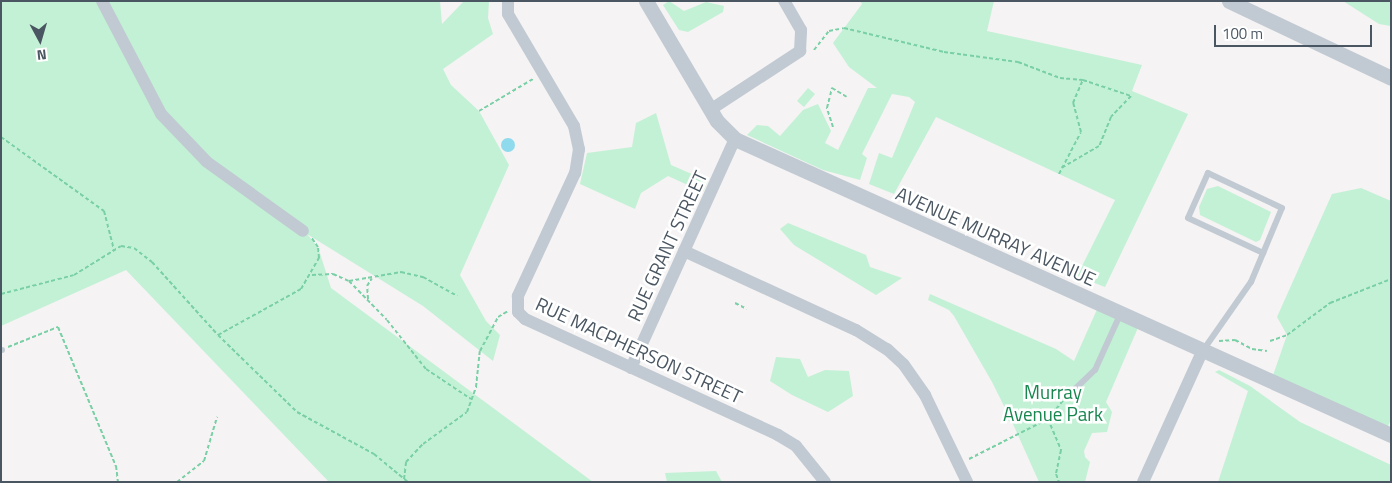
<!DOCTYPE html>
<html>
<head>
<meta charset="utf-8">
<style>
	body { margin:0 }
	#map { position:relative; width:1392px; height:483px; overflow:hidden; background:#f5f3f3; font-family:"Titillium Web",sans-serif }
	div>[style] { position:absolute }
	.green>* { inset:0; background:#c3f1d5 }
	.water>* { inset:0; background:#90daee }
	.round { border-radius:50% }
	.path>* { height:2px; margin-top:-1px; transform-origin:0; background:repeating-linear-gradient(90deg,#7ad0a6 0 4px,transparent 0 6.5px) }
	.service>* { height:6px; margin:-3px; padding:0 3px; transform-origin:3px; border-radius:3px; background:#c1cad2 }
	.minor>* { height:12px; margin:-6px; padding:0 6px; transform-origin:6px; border-radius:6px; background:#c1cad2 }
	.tertiary>* { height:15px; margin:-7.5px; padding:0 7.5px; transform-origin:7.5px; border-radius:7.5px; background:#c1cad2 }
	span { translate:-50% -50%; white-space:nowrap; text-align:center; line-height:1.15; -webkit-text-stroke:5px #fff; paint-order:stroke }
	.street-label { font-size:19px; color:#4a5661 }
	.park-label { font-size:19px; color:#17864f }
	.frame { position:absolute; inset:0; border:2px solid #4a5661; pointer-events:none }
	.north { position:absolute; left:15px; top:15px; width:50px; height:50px; -webkit-text-stroke:4px #fff; paint-order:stroke; rotate:174deg; font-size:14px; font-weight:700; line-height:20px; text-align:center; color:#4a5661 }
	.north::after { content:''; display:block; margin:auto; width:18px; height:22px; background:#4a5661; clip-path:polygon(50% 0,100% 100%,50% 72%,0 100%) }
	.scale { position:absolute; left:1214px; top:25px; width:158px; height:22px; box-sizing:border-box; border:2px solid #4a5661; border-top:0; padding-left:6px; font-size:15px; line-height:18px; white-space:nowrap; color:#4a5661; -webkit-text-stroke:4px #fff; paint-order:stroke }
</style>
</head>
<body>
<div id="map">
	<div class="green">
		<i style="clip-path:polygon(1px 1px,440px 1px,442px 24px,464px 1px,489px 1px,488px 18px,493px 34px,443px 69px,451px 85px,479px 111px,509px 165px,460px 275px,486px 321px,500px 335px,493px 361px,423px 306px,307px 234px,318px 247px,331px 288px,593px 482px,329px 482px,126px 270px,1px 326px)"></i>
		<i style="clip-path:polygon(669px 1px,684px 11px,706px 2px,724px 6px,723px 12px,688px 32px,679px 30px,663px 5px)"></i>
		<i style="clip-path:polygon(860px 1px,994px 1px,987px 31px,1142px 65px,1132px 91px,1188px 114px,1105px 287px,1077px 276px,1115px 200px,936px 117px,894px 194px,869px 184px,879px 153px,892px 158px,915px 102px,909px 97px,892px 94px,862px 154px,867px 158px,860px 180px,823px 170px,747px 135px,757px 125px,768px 126px,780px 136px,803px 110px,818px 104px,831px 131px,825px 143px,838px 150px,868px 88px,877px 88px,849px 67px,833px 43px,862px 4px)"></i>
		<i style="clip-path:polygon(1343px 1px,1391px 1px,1391px 26px,1379px 24px)"></i>
		<i style="clip-path:polygon(808px 88px,815px 94px,804px 107px,797px 101px)"></i>
		<i style="clip-path:polygon(656px 113px,671px 165px,708px 181px,703px 192px,668px 176px,641px 193px,635px 209px,580px 184px,587px 153px,632px 147px,636px 123px)"></i>
		<i style="clip-path:polygon(1218px 186px,1271px 212px,1260px 240px,1256px 242px,1200px 215px,1199px 207px,1207px 189px)"></i>
		<i style="clip-path:polygon(1361px 188px,1391px 201px,1391px 420px,1385px 432px,1271px 381px,1287px 335px,1277px 317px,1332px 194px)"></i>
		<i style="clip-path:polygon(788px 223px,866px 255px,870px 267px,902px 278px,876px 295px,794px 245px,780px 229px)"></i>
		<i style="clip-path:polygon(930px 294px,1056px 349px,1074px 361px,1099px 305px,1140px 323px,1106px 402px,1112px 412px,1107px 432px,1092px 433px,1084px 451px,1085px 457px,1090px 462px,1085px 482px,1039px 482px,1013px 424px,1005px 418px,1005px 408px,992px 382px,954px 316px,949px 310px,928px 300px)"></i>
		<i style="clip-path:polygon(776px 357px,800px 359px,808px 377px,825px 370px,849px 371px,853px 396px,828px 412px,792px 395px,770px 381px)"></i>
		<i style="clip-path:polygon(1219px 370px,1250px 386px,1300px 422px,1391px 465px,1391px 482px,1218px 482px,1248px 391px,1215px 372px)"></i>
		<i style="clip-path:polygon(716px 471px,722px 482px,667px 482px,665px 473px)"></i>
	</div>
	<div class="water">
		<i class="round" style="left:501px;top:138px;width:14px;height:14px"></i>
	</div>
	<div class="path">
		<i style="left:814px;top:50px;width:24px;rotate:-52deg"></i>
		<i style="left:829px;top:31px;width:15px;rotate:-11deg"></i>
		<i style="left:844px;top:28px;width:103px;rotate:13.5deg"></i>
		<i style="left:944px;top:52px;width:75px;rotate:7.7deg"></i>
		<i style="left:1018px;top:62px;width:45px;rotate:20.9deg"></i>
		<i style="left:1060px;top:78px;width:23px;rotate:5deg"></i>
		<i style="left:1083px;top:80px;width:51px;rotate:18.4deg"></i>
		<i style="left:1131px;top:96px;width:29px;rotate:134deg"></i>
		<i style="left:1111px;top:117px;width:31px;rotate:112deg"></i>
		<i style="left:1099px;top:146px;width:44px;rotate:149.9deg"></i>
		<i style="left:479px;top:111px;width:63px;rotate:-30.7deg"></i>
		<i style="left:833px;top:127px;width:20px;rotate:-108deg"></i>
		<i style="left:827px;top:108px;width:21px;rotate:-76deg"></i>
		<i style="left:832px;top:88px;width:17px;rotate:31deg"></i>
		<i style="left:1px;top:137px;width:127px;rotate:35.7deg"></i>
		<i style="left:104px;top:211px;width:40px;rotate:75.6deg"></i>
		<i style="left:1059px;top:174px;width:47px;rotate:-62.4deg"></i>
		<i style="left:1081px;top:132px;width:30px;rotate:-105deg"></i>
		<i style="left:1073px;top:103px;width:25px;rotate:-67deg"></i>
		<i style="left:312px;top:275px;width:21px;rotate:-3deg"></i>
		<i style="left:333px;top:274px;width:17px;rotate:24deg"></i>
		<i style="left:349px;top:281px;width:54px;rotate:45.7deg"></i>
		<i style="left:387px;top:320px;width:63px;rotate:51.5deg"></i>
		<i style="left:426px;top:369px;width:54px;rotate:33.7deg"></i>
		<i style="left:349px;top:281px;width:53px;rotate:-9.8deg"></i>
		<i style="left:401px;top:272px;width:23px;rotate:13deg"></i>
		<i style="left:423px;top:277px;width:39px;rotate:29deg"></i>
		<i style="left:1px;top:294px;width:75px;rotate:-14.6deg"></i>
		<i style="left:74px;top:275px;width:55px;rotate:-31.7deg"></i>
		<i style="left:121px;top:246px;width:13px;rotate:9deg"></i>
		<i style="left:134px;top:248px;width:23px;rotate:38deg"></i>
		<i style="left:152px;top:262px;width:98px;rotate:47.9deg"></i>
		<i style="left:218px;top:335px;width:110px;rotate:44.3deg"></i>
		<i style="left:297px;top:412px;width:88px;rotate:28.6deg"></i>
		<i style="left:374px;top:454px;width:44px;rotate:39.5deg"></i>
		<i style="left:368px;top:299px;width:13px;rotate:-94deg"></i>
		<i style="left:367px;top:286px;width:9px;rotate:-58deg"></i>
		<i style="left:735px;top:303px;width:13px;rotate:27deg"></i>
		<i style="left:218px;top:335px;width:95px;rotate:-29deg"></i>
		<i style="left:301px;top:289px;width:36px;rotate:-60deg"></i>
		<i style="left:319px;top:258px;width:11px;rotate:-95deg"></i>
		<i style="left:318px;top:247px;width:12px;rotate:-125deg"></i>
		<i style="left:1219px;top:341px;width:16px;rotate:-4deg"></i>
		<i style="left:1235px;top:340px;width:19px;rotate:28deg"></i>
		<i style="left:1252px;top:349px;width:15px;rotate:8deg"></i>
		<i style="left:1270px;top:341px;width:18px;rotate:-19deg"></i>
		<i style="left:1287px;top:335px;width:54px;rotate:-36.7deg"></i>
		<i style="left:1330px;top:303px;width:66px;rotate:-21.5deg"></i>
		<i style="left:8px;top:347px;width:54px;rotate:-21.8deg"></i>
		<i style="left:58px;top:327px;width:151px;rotate:67.4deg"></i>
		<i style="left:116px;top:466px;width:16px;rotate:83deg"></i>
		<i style="left:1048px;top:419px;width:34px;rotate:67deg"></i>
		<i style="left:1061px;top:450px;width:25px;rotate:102deg"></i>
		<i style="left:1056px;top:474px;width:9px;rotate:69deg"></i>
		<i style="left:969px;top:459px;width:89px;rotate:-26.9deg"></i>
		<i style="left:1048px;top:419px;width:33px;rotate:-51deg"></i>
		<i style="left:404px;top:479px;width:17px;rotate:-83deg"></i>
		<i style="left:406px;top:462px;width:25px;rotate:-47deg"></i>
		<i style="left:423px;top:444px;width:54px;rotate:-36deg"></i>
		<i style="left:467px;top:412px;width:27px;rotate:-70deg"></i>
		<i style="left:476px;top:387px;width:36px;rotate:-84deg"></i>
		<i style="left:480px;top:351px;width:38px;rotate:-62deg"></i>
		<i style="left:498px;top:317px;width:12px;rotate:-31deg"></i>
		<i style="left:177px;top:482px;width:34px;rotate:-38deg"></i>
		<i style="left:204px;top:461px;width:46px;rotate:-73.5deg"></i>
	</div>
	<div class="service">
		<i style="left:1204px;top:349px;width:82px;rotate:-55deg"></i>
		<i style="left:1251px;top:282px;width:80px;rotate:-67.3deg"></i>
		<i style="left:1282px;top:208px;width:82px;rotate:-154.7deg"></i>
		<i style="left:1208px;top:173px;width:49px;rotate:114deg"></i>
		<i style="left:1188px;top:218px;width:83px;rotate:25deg"></i>
		<i style="left:1px;top:350px;width:1px"></i>
		<i style="left:1075px;top:389px;width:28px;rotate:-44deg"></i>
		<i style="left:1095px;top:370px;width:60px;rotate:-65.6deg"></i>
	</div>
	<div class="minor">
		<i style="left:102px;top:1px;width:127px;rotate:62.4deg"></i>
		<i style="left:161px;top:114px;width:66px;rotate:46.2deg"></i>
		<i style="left:207px;top:162px;width:118px;rotate:35.7deg"></i>
		<i style="left:508px;top:1px;width:13px;rotate:90deg"></i>
		<i style="left:508px;top:14px;width:130px;rotate:59.5deg"></i>
		<i style="left:574px;top:126px;width:24px;rotate:78deg"></i>
		<i style="left:579px;top:149px;width:24px;rotate:99deg"></i>
		<i style="left:575px;top:173px;width:136px;rotate:114.9deg"></i>
		<i style="left:518px;top:296px;width:16px;rotate:90deg"></i>
		<i style="left:518px;top:312px;width:10px;rotate:45deg"></i>
		<i style="left:525px;top:319px;width:278px;rotate:24.6deg"></i>
		<i style="left:778px;top:435px;width:21px;rotate:31deg"></i>
		<i style="left:796px;top:446px;width:46px;rotate:51.1deg"></i>
		<i style="left:710px;top:110px;width:108px;rotate:-33.2deg"></i>
		<i style="left:800px;top:51px;width:21px;rotate:-87deg"></i>
		<i style="left:801px;top:30px;width:34px;rotate:-120deg"></i>
		<i style="left:684px;top:251px;width:189px;rotate:24.7deg"></i>
		<i style="left:856px;top:330px;width:36px;rotate:32deg"></i>
		<i style="left:887px;top:349px;width:23px;rotate:43deg"></i>
		<i style="left:904px;top:365px;width:37px;rotate:55deg"></i>
		<i style="left:925px;top:395px;width:97px;rotate:64.2deg"></i>
		<i style="left:631px;top:368px;width:252px;rotate:-65.6deg"></i>
		<i style="left:1143px;top:482px;width:145px;rotate:-65.6deg"></i>
	</div>
	<div class="tertiary">
		<i style="left:646px;top:1px;width:139px;rotate:59.4deg"></i>
		<i style="left:717px;top:121px;width:25px;rotate:45deg"></i>
		<i style="left:735px;top:139px;width:720px;rotate:24.29deg"></i>
		<i style="left:1229px;top:1px;width:179px;rotate:25.4deg"></i>
	</div>
	<div class="street-label">
		<span style="left:996px;top:236px;rotate:24deg">AVENUE MURRAY AVENUE</span>
		<span style="left:667px;top:246px;rotate:-65deg">RUE GRANT STREET</span>
		<span style="left:639px;top:350px;rotate:25deg">RUE MACPHERSON STREET</span>
	</div>
	<div class="park-label">
		<span style="left:1053px;top:403px">Murray<br>Avenue Park</span>
	</div>
	<div class="frame"></div>
	<div class="north">N</div>
	<div class="scale">100 m</div>
</div>
</body>
</html>
